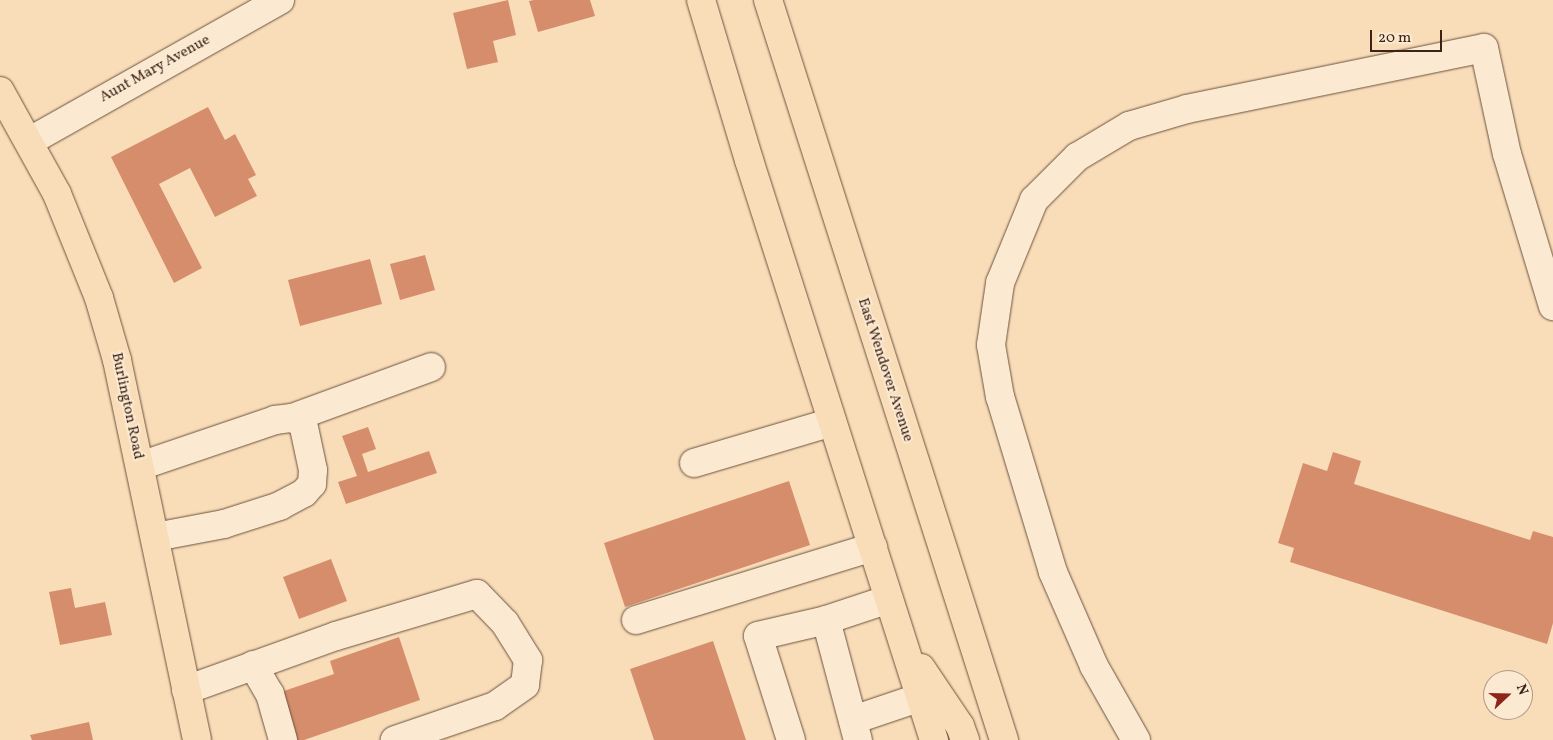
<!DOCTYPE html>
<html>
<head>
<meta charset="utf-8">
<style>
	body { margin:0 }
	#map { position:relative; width:1553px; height:740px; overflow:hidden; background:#f9ddb8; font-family:Vollkorn,serif }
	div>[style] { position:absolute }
	.building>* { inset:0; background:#d68d6c }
	.roads { filter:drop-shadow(0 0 1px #6b523f) drop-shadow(0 0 1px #6b523f) }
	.minor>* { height:28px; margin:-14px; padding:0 14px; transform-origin:14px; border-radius:14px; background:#fbe9d1 }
	.major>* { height:28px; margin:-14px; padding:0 14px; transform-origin:14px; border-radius:14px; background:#f9ddb8 }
	.highway>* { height:28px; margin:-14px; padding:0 14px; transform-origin:14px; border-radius:14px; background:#f9ddb8 }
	span { translate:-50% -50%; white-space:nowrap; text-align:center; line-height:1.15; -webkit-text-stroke:4px #fbe9d1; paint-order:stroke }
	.street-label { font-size:15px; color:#3c2317 }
	.north { position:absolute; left:1483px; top:670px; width:50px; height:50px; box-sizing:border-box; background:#fbe9d1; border:1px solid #af9a87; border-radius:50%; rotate:69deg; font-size:14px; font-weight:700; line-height:20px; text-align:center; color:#3c2317 }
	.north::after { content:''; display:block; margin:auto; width:18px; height:22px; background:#8f2418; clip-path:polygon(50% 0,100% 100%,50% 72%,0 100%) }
	.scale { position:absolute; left:1370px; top:30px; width:72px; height:22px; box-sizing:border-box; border:2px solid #3c2317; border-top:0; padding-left:6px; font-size:15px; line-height:18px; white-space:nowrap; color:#3c2317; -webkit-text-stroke:4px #fbe9d1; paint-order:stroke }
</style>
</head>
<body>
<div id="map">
	<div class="building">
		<i style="clip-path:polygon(508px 0,516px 35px,493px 41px,498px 62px,467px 69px,453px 13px)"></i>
		<i style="clip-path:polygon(534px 0,590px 0,595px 16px,538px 32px,529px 1px)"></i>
		<i style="clip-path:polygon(208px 107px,225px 140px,235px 134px,256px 175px,248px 179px,257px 196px,215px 217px,190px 168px,159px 184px,202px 268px,174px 283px,111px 157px)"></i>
		<i style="clip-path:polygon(425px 255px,435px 290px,400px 300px,390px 264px)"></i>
		<i style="clip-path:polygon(370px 259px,382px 304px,300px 326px,288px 280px)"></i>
		<i style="clip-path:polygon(368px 427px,376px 449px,362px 454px,368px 472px,429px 451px,437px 473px,346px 504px,338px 482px,357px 476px,342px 436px)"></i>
		<i style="clip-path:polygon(1333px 452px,1361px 461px,1354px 484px,1530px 540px,1533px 531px,1553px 537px,1553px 623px,1547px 644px,1290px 562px,1294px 548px,1278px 543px,1303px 463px,1327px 471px)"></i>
		<i style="clip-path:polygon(789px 481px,810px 545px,625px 607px,604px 543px)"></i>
		<i style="clip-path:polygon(331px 559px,347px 601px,299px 619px,283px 577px)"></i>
		<i style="clip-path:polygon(71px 588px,75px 608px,105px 602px,112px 635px,60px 645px,49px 592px)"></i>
		<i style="clip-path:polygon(399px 637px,420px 700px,304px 740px,294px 740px,278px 693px,334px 674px,330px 661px)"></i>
		<i style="clip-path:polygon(713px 641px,746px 740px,654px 740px,630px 669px)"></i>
		<i style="clip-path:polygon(89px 722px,93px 740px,32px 740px,30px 735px)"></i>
	</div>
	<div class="roads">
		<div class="minor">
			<i style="left:30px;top:141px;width:287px;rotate:-29.4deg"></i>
			<i style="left:292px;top:418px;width:148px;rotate:-20.1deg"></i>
			<i style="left:694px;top:463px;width:144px;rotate:-16.5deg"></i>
			<i style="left:140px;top:466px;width:143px;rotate:-18.8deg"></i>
			<i style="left:275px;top:420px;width:17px;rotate:-7deg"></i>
			<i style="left:292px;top:418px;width:12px;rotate:24deg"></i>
			<i style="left:303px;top:423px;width:48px;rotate:78deg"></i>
			<i style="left:313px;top:470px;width:14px;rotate:94deg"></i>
			<i style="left:312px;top:484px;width:12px;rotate:132deg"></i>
			<i style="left:304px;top:493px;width:27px;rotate:152deg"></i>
			<i style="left:280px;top:506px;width:59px;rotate:162.2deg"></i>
			<i style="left:224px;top:524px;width:70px;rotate:169.3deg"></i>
			<i style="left:636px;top:620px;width:248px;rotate:-17.1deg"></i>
			<i style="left:826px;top:620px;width:124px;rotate:75.1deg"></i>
			<i style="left:253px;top:665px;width:34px;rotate:60deg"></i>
			<i style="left:270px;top:694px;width:48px;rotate:74.2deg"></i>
			<i style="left:186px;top:690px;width:159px;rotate:-19.8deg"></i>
			<i style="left:336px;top:636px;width:147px;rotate:-16.6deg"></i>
			<i style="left:477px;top:594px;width:40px;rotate:46deg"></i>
			<i style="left:505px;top:623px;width:44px;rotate:58.1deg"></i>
			<i style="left:528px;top:660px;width:25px;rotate:97deg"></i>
			<i style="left:525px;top:685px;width:37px;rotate:145deg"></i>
			<i style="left:495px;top:706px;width:106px;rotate:161.2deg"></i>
			<i style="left:853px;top:720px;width:72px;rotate:-18.7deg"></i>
			<i style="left:791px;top:740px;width:109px;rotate:-107.6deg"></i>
			<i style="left:758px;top:636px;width:70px;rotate:-13.2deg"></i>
			<i style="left:826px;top:620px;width:66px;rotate:-18.4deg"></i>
			<i style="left:1136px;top:740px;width:85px;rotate:-119.6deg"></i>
			<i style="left:1094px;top:666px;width:103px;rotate:-113.6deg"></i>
			<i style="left:1053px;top:572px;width:183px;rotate:-106.8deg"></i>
			<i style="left:1000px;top:397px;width:53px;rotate:-99.8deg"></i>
			<i style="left:991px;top:345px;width:63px;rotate:-81.7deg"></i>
			<i style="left:1000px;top:283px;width:90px;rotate:-67.7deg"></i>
			<i style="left:1034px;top:200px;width:61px;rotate:-45deg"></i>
			<i style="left:1077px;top:157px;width:61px;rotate:-30.8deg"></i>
			<i style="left:1129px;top:126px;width:60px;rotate:-16.3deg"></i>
			<i style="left:1187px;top:109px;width:303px;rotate:-11.6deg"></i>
			<i style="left:1484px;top:48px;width:108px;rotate:77.8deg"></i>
			<i style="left:1507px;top:154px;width:159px;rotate:73.2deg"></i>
		</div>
		<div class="major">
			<i style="left:0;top:91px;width:118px;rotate:61deg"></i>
			<i style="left:57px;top:194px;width:112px;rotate:68deg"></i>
			<i style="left:99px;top:298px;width:65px;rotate:73.8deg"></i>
			<i style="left:117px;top:360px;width:388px;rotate:78.1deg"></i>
		</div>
		<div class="highway">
			<i style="left:701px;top:0;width:167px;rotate:73.3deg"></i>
			<i style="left:749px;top:160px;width:609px;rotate:72.31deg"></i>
			<i style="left:768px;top:0;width:777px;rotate:72.31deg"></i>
			<i style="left:921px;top:668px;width:70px;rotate:56.1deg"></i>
			<i style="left:960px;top:726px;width:15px;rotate:70deg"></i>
		</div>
	</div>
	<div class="street-label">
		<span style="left:155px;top:69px;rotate:-29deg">Aunt Mary Avenue</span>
		<span style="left:885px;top:370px;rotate:72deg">East Wendover Avenue</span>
		<span style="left:127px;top:406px;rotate:78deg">Burlington Road</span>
	</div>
	<div class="north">N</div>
	<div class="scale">20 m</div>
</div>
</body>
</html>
